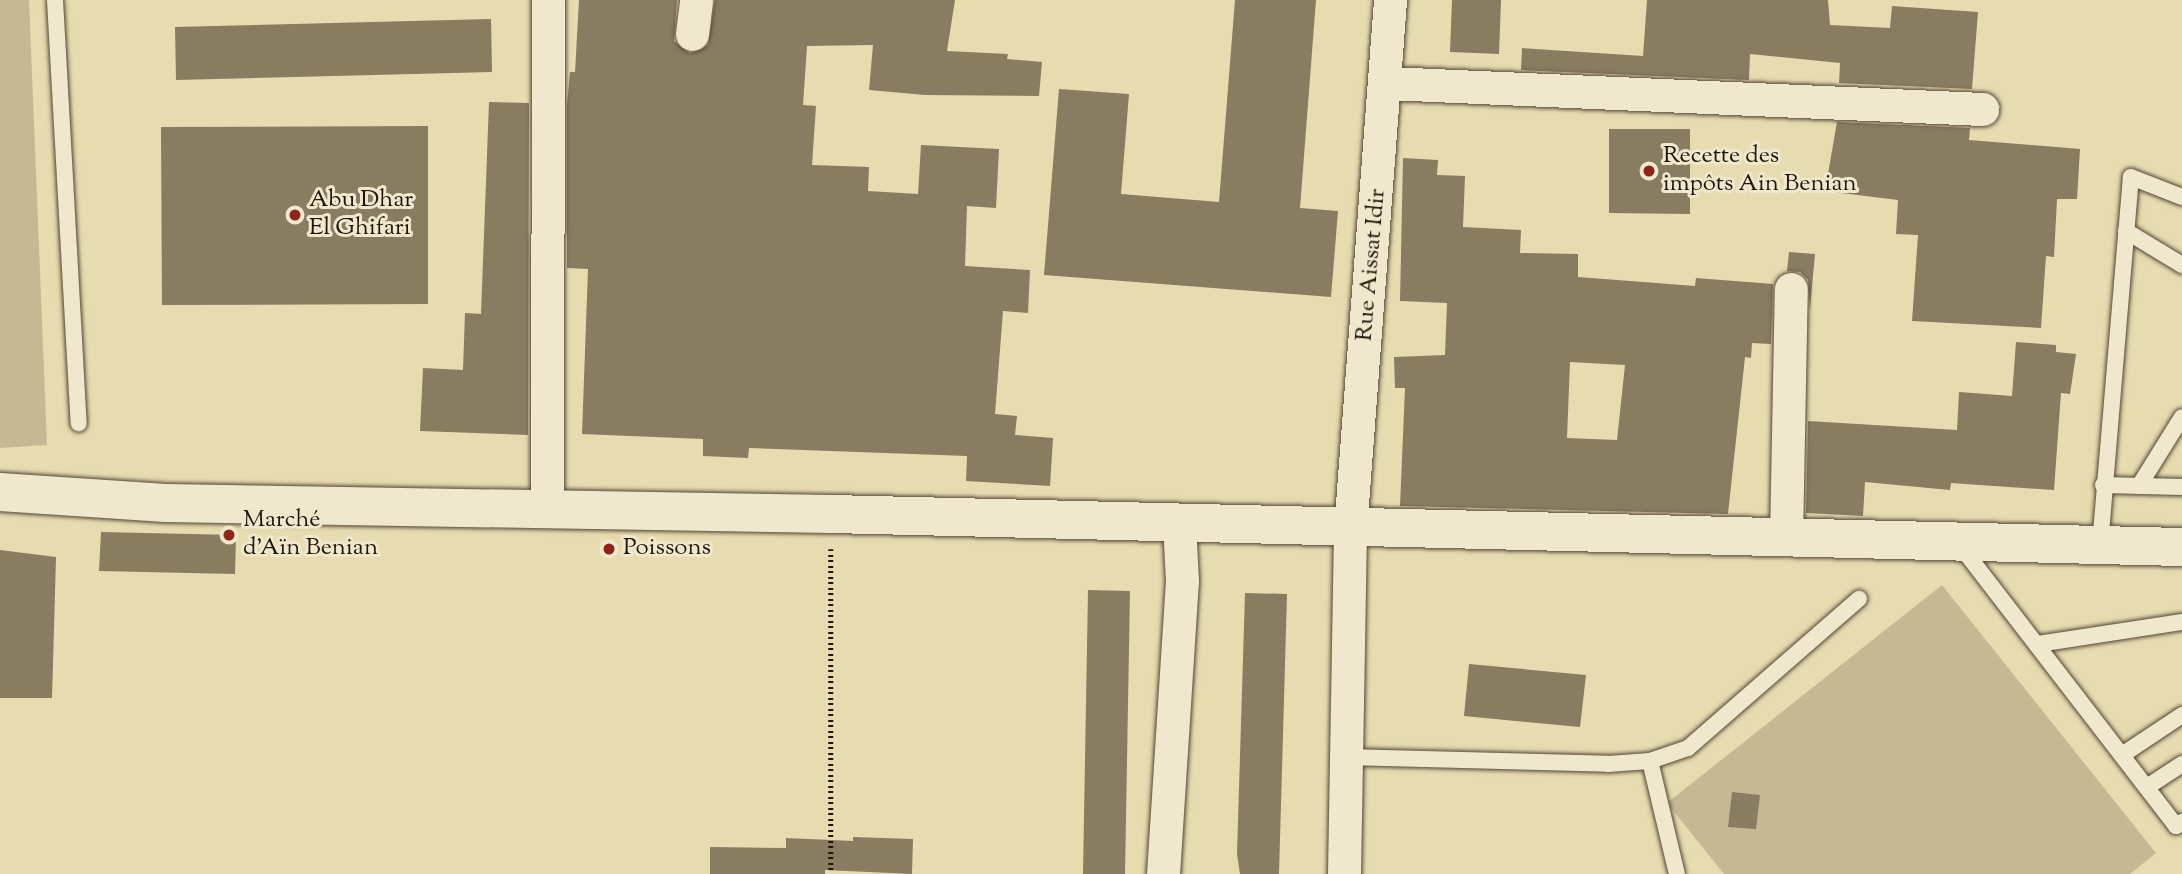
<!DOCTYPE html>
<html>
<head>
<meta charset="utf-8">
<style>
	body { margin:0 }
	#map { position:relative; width:2182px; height:874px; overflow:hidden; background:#e7dbb0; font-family:"Sorts Mill Goudy",serif }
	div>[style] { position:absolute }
	.green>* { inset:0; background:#c5b994 }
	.building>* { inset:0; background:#887c61 }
	.path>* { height:4.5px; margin-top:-2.25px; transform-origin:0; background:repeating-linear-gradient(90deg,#21150b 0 2px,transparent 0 5.5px) }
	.roads { filter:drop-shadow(0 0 2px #524634) drop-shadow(0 0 2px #524634) }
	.service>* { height:16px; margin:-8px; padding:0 8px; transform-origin:8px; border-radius:8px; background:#efe8cc }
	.minor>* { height:33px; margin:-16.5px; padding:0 16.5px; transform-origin:16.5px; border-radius:16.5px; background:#efe8cc }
	.tertiary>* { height:38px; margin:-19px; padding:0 19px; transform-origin:19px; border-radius:19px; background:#efe8cc }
	.dots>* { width:19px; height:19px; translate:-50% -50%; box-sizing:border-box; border:4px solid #efe8cc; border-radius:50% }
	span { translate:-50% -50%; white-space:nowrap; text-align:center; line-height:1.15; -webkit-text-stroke:6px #efe8cc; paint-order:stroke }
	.poi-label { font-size:24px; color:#21150b }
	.left { translate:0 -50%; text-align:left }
	.street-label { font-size:24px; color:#21150b }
</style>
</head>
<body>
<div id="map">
	<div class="green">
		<i style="clip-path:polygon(0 0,29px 0,47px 445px,0 448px)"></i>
		<i style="clip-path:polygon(1942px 585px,2156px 853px,2130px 874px,1724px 874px,1667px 803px)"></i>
	</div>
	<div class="building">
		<i style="clip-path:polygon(579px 0,677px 0,674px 41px,690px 53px,708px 45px,715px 0,955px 0,947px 51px,1008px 54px,1007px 59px,1042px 62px,1039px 96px,925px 95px,869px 90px,873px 45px,807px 46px,803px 105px,816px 106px,812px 165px,869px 167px,868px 191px,918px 194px,921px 145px,999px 149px,996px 208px,967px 206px,965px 266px,1030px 270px,1028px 313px,1003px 311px,995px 414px,1017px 416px,1015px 435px,1053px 438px,1050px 486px,966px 481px,967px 456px,749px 448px,748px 458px,703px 456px,703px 439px,582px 434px,588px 269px,567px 268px,567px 105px,570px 72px,575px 72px)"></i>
		<i style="clip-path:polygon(1235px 0,1316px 0,1300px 208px,1338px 211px,1331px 297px,1044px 275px,1059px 89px,1129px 94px,1121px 194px,1219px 202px)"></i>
		<i style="clip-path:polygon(1452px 0,1501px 0,1499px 54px,1450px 52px)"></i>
		<i style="clip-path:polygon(1647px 0,1828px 0,1830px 25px,1890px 28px,1892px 6px,1978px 12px,1972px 89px,1839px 83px,1840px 63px,1750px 54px,1749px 80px,1521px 70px,1522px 48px,1643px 56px)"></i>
		<i style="clip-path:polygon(491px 19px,492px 72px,176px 80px,175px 27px)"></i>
		<i style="clip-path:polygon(489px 102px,529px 103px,528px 435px,420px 431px,423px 368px,463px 370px,465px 313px,481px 314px)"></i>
		<i style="clip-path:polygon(1837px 122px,1970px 128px,1969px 140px,2080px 149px,2077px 199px,2057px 199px,2054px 257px,2046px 256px,2041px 328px,1912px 321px,1918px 235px,1896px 234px,1898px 200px,1825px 191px)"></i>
		<i style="clip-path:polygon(428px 126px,428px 304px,162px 305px,161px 127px)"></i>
		<i style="clip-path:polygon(1609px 129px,1690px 129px,1690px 214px,1609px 213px)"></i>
		<i style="clip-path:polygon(evenodd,1403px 158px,1438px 160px,1437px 175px,1465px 176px,1463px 227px,1521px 230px,1520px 253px,1578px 254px,1578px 277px,1695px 286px,1696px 278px,1773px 284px,1771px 344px,1752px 343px,1751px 358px,1745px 357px,1728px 514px,1400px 506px,1405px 388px,1395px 388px,1394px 357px,1445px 355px,1447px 303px,1400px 301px,1403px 158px,1570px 362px,1625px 365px,1617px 440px,1567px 438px,1570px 362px)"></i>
		<i style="clip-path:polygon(1789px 252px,1815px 254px,1810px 309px,1808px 280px,1800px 272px,1787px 271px)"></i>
		<i style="clip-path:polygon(2016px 342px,2056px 345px,2056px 352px,2076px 354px,2070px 394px,2061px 393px,2054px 490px,1951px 483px,1950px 490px,1865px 482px,1863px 516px,1806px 513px,1808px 421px,1957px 430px,1959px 392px,2012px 396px)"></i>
		<i style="clip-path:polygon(101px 532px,236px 535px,235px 574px,99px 571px)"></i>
		<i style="clip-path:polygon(0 550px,56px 557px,52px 698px,0 698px)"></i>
		<i style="clip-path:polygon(1088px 590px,1130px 591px,1125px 874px,1083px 874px)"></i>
		<i style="clip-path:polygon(1245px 593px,1287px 594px,1279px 874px,1240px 874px,1237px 854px)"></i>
		<i style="clip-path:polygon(1469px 664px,1586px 675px,1580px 727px,1464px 716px)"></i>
		<i style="clip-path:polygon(1732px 792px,1760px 795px,1756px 829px,1728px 827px)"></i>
		<i style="clip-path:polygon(853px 837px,913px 839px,912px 874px,825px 870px,825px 874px,710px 874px,710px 847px,786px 848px,786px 838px,853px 841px)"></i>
	</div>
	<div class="path">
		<i style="left:831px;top:549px;width:325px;rotate:90deg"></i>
	</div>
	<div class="roads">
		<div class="service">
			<i style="left:55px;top:0;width:424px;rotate:86.8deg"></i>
			<i style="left:2126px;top:231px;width:66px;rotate:31.3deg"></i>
			<i style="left:2103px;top:485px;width:79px;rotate:1.5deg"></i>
			<i style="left:2139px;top:486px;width:81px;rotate:-58.1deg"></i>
			<i style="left:1959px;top:544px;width:356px;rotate:52.4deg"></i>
			<i style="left:2176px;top:826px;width:7px;rotate:-34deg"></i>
			<i style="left:2100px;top:545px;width:369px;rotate:-85.2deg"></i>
			<i style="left:2131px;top:177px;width:55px;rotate:21.4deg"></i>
			<i style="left:2038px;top:644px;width:146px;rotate:-8.7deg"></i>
			<i style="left:2122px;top:755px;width:72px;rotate:-33.7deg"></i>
			<i style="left:1346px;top:757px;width:262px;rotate:1.5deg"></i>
			<i style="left:1608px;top:764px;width:42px;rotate:-4.1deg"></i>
			<i style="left:1650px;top:761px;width:40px;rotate:-18.9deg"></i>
			<i style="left:1688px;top:748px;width:227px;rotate:-41.1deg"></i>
			<i style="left:1650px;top:761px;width:116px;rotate:76.6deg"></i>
			<i style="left:2147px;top:787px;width:42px;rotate:-33.3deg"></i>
		</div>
		<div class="minor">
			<i style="left:692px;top:34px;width:34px;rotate:-83deg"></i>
			<i style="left:1387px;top:83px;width:596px;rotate:2.5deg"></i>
			<i style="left:547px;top:508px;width:508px;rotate:-89.89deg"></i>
			<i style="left:1786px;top:539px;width:250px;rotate:-88.9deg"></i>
			<i style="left:1163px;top:874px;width:294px;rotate:-86.3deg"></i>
			<i style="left:1182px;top:581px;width:58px;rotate:-93deg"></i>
			<i style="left:1344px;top:874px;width:344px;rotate:-89deg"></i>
			<i style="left:1350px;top:530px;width:532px;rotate:-85.68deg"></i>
		</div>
		<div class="tertiary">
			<i style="left:0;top:492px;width:166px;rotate:3.8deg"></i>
			<i style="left:166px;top:503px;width:665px;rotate:0.95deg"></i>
			<i style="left:831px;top:514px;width:1351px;rotate:1.4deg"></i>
		</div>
	</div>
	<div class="dots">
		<i style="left:1649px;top:171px;background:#8f2418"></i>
		<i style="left:295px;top:215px;background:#8f2418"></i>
		<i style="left:229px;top:535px;background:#8f2418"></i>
		<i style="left:609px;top:549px;background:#8f2418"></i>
	</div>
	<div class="poi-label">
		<span class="left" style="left:1663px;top:171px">Recette des<br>impôts Ain Benian</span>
		<span class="left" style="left:309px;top:215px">Abu Dhar<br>El Ghifari</span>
		<span class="left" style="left:243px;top:535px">Marché<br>d'Aïn Benian</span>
		<span class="left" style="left:623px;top:549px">Poissons</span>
	</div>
	<div class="street-label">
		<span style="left:1372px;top:265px;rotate:-85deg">Rue Aissat Idir</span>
	</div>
</div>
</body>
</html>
